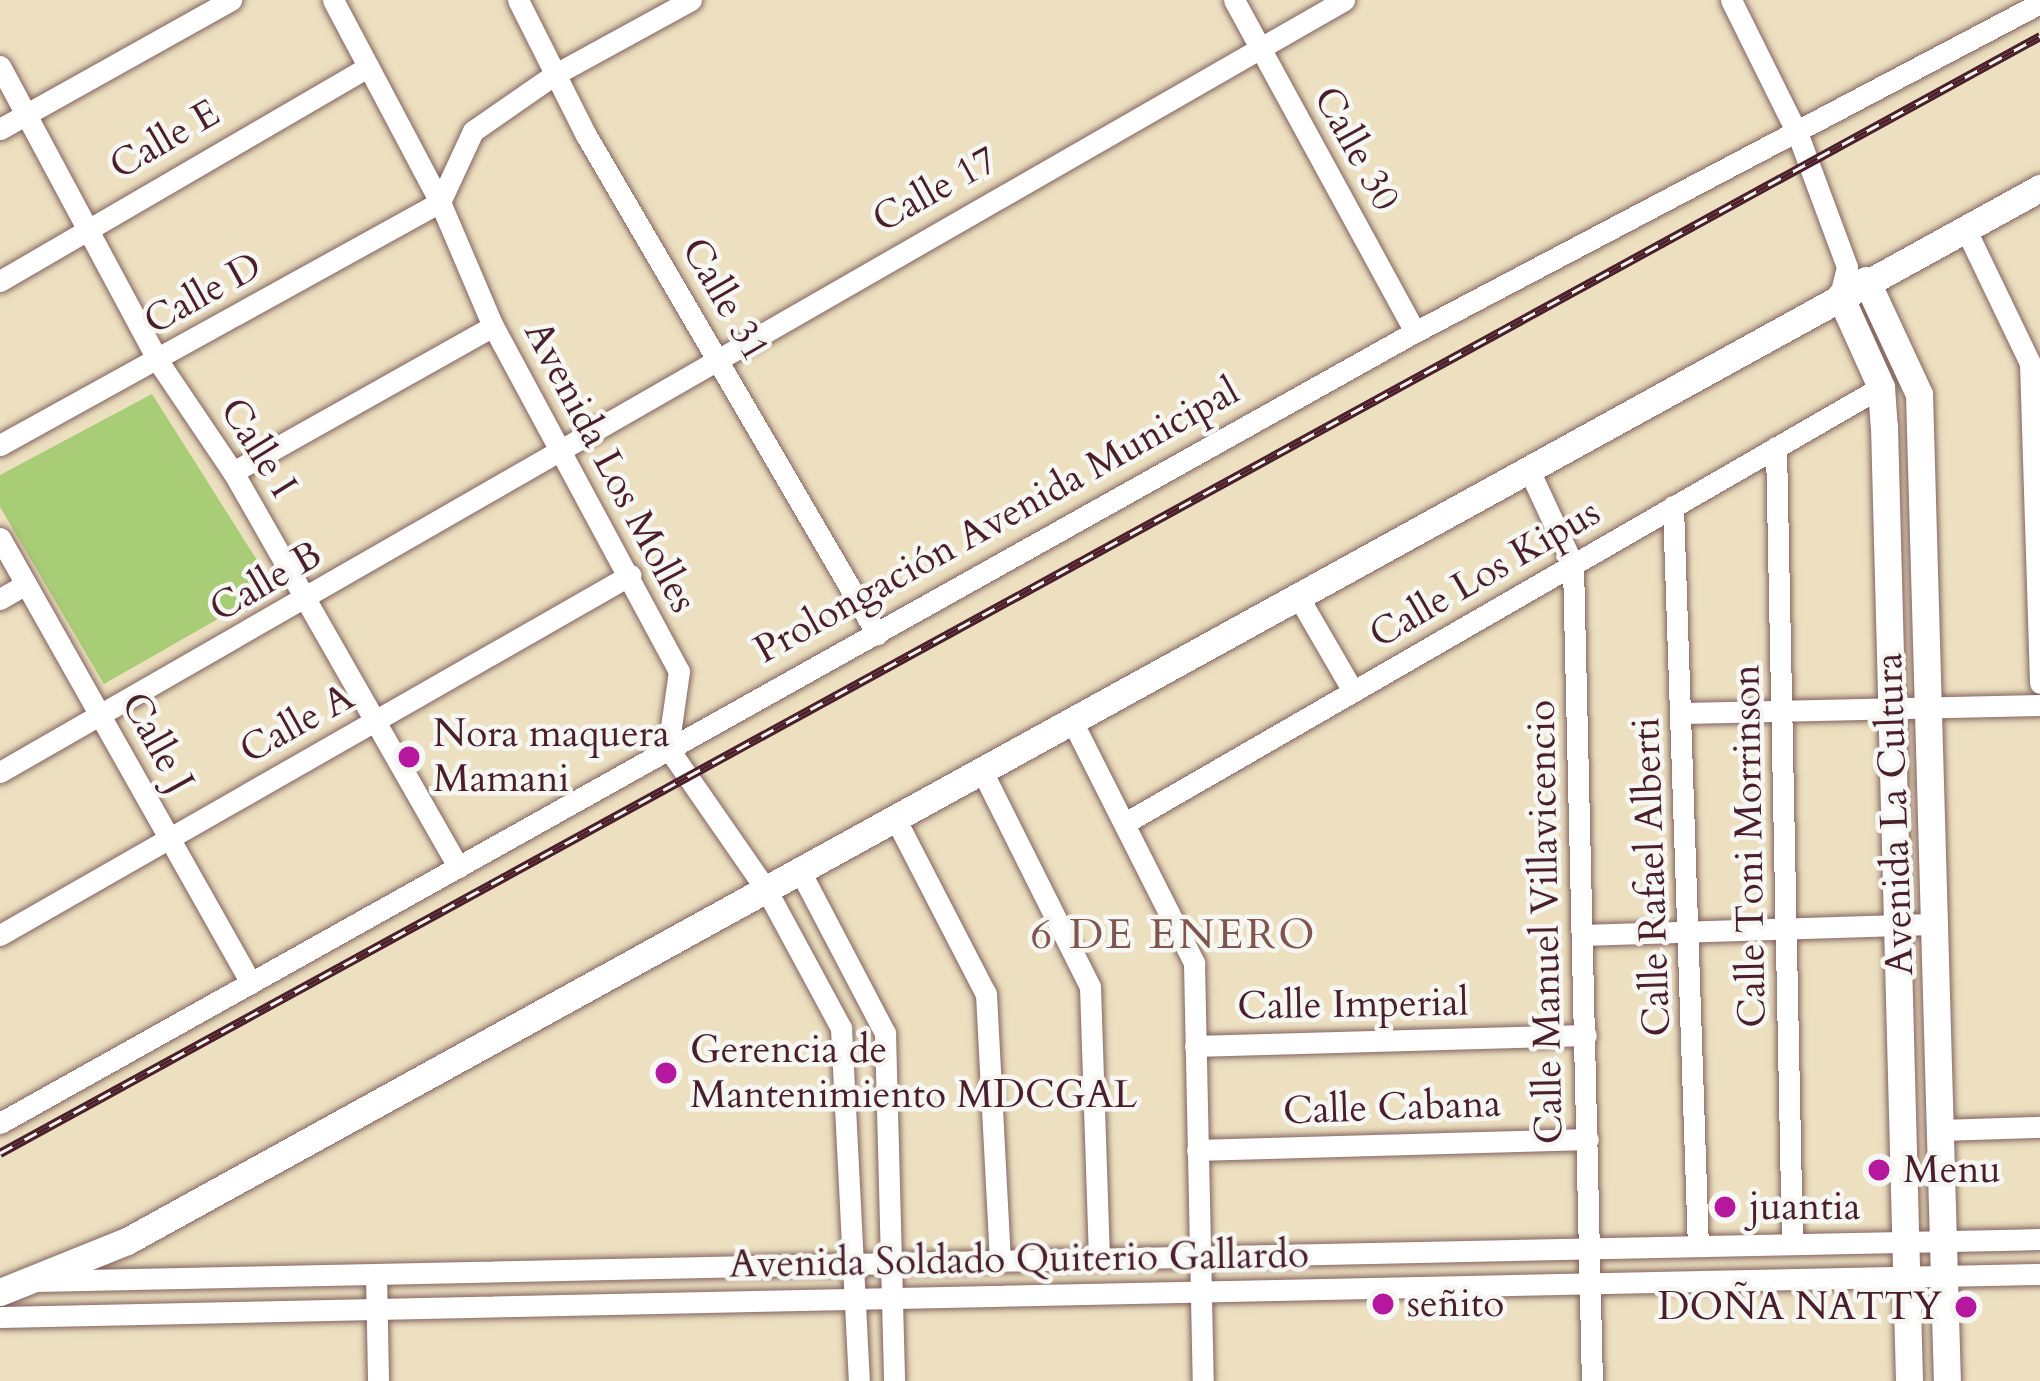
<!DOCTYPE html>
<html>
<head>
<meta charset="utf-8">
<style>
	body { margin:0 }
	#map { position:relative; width:2040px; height:1381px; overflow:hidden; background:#ece0c0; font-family:Cardo,serif }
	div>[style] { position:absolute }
	.green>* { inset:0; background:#a9cc76 }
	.roads { filter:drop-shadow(0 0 3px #83635f) drop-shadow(0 0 3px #83635f) }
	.minor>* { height:21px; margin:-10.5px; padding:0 10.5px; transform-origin:10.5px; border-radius:10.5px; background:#fff }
	.major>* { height:27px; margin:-13.5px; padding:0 13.5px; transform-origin:13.5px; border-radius:13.5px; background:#fff }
	.rail>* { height:9px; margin-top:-4.5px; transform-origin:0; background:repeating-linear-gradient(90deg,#f6f6f2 0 14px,#4a1f2b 0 28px); box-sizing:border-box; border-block:3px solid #4a1f2b }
	.dots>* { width:33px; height:33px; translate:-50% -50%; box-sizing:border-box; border:6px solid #f6f6f2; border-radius:50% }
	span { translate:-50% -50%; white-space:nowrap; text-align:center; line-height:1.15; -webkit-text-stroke:9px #f6f6f2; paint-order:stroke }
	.street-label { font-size:39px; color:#4a1f2b }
	.poi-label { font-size:39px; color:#4a1f2b }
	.left { translate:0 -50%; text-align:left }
	.right { translate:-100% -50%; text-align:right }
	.neighbourhood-label { font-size:42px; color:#7e564e; letter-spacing:3px }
</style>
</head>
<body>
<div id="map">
	<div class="green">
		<i style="clip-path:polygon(152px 394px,274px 587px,104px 684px,0 507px,0 475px)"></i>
	</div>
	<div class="roads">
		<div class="minor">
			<i style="left:333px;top:0;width:229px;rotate:62.1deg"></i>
			<i style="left:440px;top:202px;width:135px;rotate:66.9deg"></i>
			<i style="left:493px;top:326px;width:392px;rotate:61.7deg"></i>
			<i style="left:679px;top:671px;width:78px;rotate:98.1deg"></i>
			<i style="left:668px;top:748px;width:174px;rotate:55.3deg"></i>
			<i style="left:767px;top:891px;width:156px;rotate:61.6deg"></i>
			<i style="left:841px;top:1028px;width:353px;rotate:87.1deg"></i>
			<i style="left:518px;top:0;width:151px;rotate:63.3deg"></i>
			<i style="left:586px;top:135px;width:578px;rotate:59.75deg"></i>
			<i style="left:1234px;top:0;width:378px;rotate:61.4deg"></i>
			<i style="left:1731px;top:0;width:151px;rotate:63.6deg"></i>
			<i style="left:1798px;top:135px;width:141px;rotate:69.6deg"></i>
			<i style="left:1847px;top:267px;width:30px;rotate:104deg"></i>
			<i style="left:0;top:66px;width:335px;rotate:61.8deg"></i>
			<i style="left:158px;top:361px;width:134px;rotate:56deg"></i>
			<i style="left:233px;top:472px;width:455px;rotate:60.3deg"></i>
			<i style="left:0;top:129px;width:265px;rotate:-29.2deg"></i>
			<i style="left:1965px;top:228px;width:150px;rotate:64.3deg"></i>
			<i style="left:2030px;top:363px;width:320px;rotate:88.2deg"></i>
			<i style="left:0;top:281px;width:426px;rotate:-30.2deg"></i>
			<i style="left:0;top:445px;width:503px;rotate:-28.91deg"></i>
			<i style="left:440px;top:202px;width:78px;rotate:-65.1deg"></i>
			<i style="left:473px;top:131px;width:98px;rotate:-34.7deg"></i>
			<i style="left:554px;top:75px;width:156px;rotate:-28.7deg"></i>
			<i style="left:1776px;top:447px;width:797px;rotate:88.85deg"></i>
			<i style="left:1529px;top:470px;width:105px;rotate:65.1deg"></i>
			<i style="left:1573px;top:565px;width:816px;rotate:88.67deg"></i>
			<i style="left:233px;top:472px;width:298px;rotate:-29.3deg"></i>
			<i style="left:1673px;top:506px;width:740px;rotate:88.07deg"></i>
			<i style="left:0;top:538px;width:511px;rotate:60.58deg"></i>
			<i style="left:1299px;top:598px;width:108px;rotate:59.9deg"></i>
			<i style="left:0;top:599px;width:30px;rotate:-30deg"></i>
			<i style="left:1683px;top:713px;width:357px;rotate:-1.3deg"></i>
			<i style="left:1073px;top:723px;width:269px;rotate:63.2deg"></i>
			<i style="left:1194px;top:963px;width:418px;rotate:88.8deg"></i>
			<i style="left:0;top:772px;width:1550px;rotate:-29.87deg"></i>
			<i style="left:983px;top:773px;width:239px;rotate:63.4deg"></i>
			<i style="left:1090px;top:987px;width:272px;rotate:88.1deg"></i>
			<i style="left:896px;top:820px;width:196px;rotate:62.7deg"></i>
			<i style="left:986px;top:994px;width:267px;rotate:87deg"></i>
			<i style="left:1125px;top:823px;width:873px;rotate:-29.97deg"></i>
			<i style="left:801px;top:873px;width:181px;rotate:62.3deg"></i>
			<i style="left:885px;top:1033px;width:348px;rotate:88.5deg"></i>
			<i style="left:0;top:935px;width:726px;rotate:-29.74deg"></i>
			<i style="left:1584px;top:935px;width:353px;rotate:-1.8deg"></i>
			<i style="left:1195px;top:1046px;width:391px;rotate:-1.6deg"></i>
			<i style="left:0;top:1123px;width:1621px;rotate:-29.21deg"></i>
			<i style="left:1415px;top:332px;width:706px;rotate:-27.76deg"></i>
			<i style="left:1942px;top:1130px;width:98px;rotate:-1.8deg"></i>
			<i style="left:1197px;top:1150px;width:391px;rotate:-1.6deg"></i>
			<i style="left:376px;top:1274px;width:107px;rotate:88.9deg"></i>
			<i style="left:37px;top:1281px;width:2003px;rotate:-1.2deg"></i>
			<i style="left:0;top:1317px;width:2040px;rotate:-1.21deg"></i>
		</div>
		<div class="major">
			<i style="left:1866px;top:280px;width:126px;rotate:65.1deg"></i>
			<i style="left:1919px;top:394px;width:987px;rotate:88.38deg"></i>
			<i style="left:1840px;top:296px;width:100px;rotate:65.7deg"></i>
			<i style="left:1881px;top:387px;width:39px;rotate:86deg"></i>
			<i style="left:1884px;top:426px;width:955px;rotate:88.5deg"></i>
			<i style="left:0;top:1292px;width:137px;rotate:-21.9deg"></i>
			<i style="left:127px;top:1241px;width:2184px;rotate:-28.83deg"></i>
		</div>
	</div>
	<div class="rail">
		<i style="left:0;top:1153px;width:2326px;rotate:-28.7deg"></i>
	</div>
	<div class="dots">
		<i style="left:409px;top:757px;background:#b5179e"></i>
		<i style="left:666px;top:1073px;background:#b5179e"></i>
		<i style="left:1879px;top:1170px;background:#b5179e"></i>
		<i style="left:1725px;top:1207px;background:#b5179e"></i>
		<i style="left:1383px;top:1304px;background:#b5179e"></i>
		<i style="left:1966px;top:1307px;background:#b5179e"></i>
	</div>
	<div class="street-label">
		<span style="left:165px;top:140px;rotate:-30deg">Calle E</span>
		<span style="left:1356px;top:149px;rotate:61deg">Calle 30</span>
		<span style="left:935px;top:190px;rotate:-29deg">Calle 17</span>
		<span style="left:203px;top:294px;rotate:-29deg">Calle D</span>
		<span style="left:725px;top:300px;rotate:60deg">Calle 31</span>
		<span style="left:258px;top:448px;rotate:58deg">Calle I</span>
		<span style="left:610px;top:467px;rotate:62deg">Avenida Los Molles</span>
		<span style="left:997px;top:521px;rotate:-29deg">Prolongación Avenida Municipal</span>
		<span style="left:1485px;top:574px;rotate:-30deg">Calle Los Kipus</span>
		<span style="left:266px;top:582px;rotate:-30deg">Calle B</span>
		<span style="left:297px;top:724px;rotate:-29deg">Calle A</span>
		<span style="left:157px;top:743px;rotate:61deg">Calle J</span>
		<span style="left:1895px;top:814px;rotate:-92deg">Avenida La Cultura</span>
		<span style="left:1750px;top:846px;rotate:-91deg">Calle Toni Morrinson</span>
		<span style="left:1652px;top:877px;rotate:-92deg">Calle Rafael Alberti</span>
		<span style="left:1546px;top:922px;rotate:-91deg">Calle Manuel Villavicencio</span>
		<span style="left:1353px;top:1005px;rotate:-1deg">Calle Imperial</span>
		<span style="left:1392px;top:1108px;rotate:-2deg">Calle Cabana</span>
		<span style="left:1019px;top:1260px;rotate:-1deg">Avenida Soldado Quiterio Gallardo</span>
	</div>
	<div class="poi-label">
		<span class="left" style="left:433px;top:757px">Nora maquera<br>Mamani</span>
		<span class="left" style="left:690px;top:1073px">Gerencia de<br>Mantenimiento MDCGAL</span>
		<span class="left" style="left:1903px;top:1170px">Menu</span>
		<span class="left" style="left:1749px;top:1207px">juantia</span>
		<span class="left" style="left:1407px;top:1304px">señito</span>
		<span class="right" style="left:1942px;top:1307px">DOÑA NATTY</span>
	</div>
	<div class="neighbourhood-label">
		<span style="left:1174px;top:935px">6 DE ENERO</span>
	</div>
</div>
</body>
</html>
